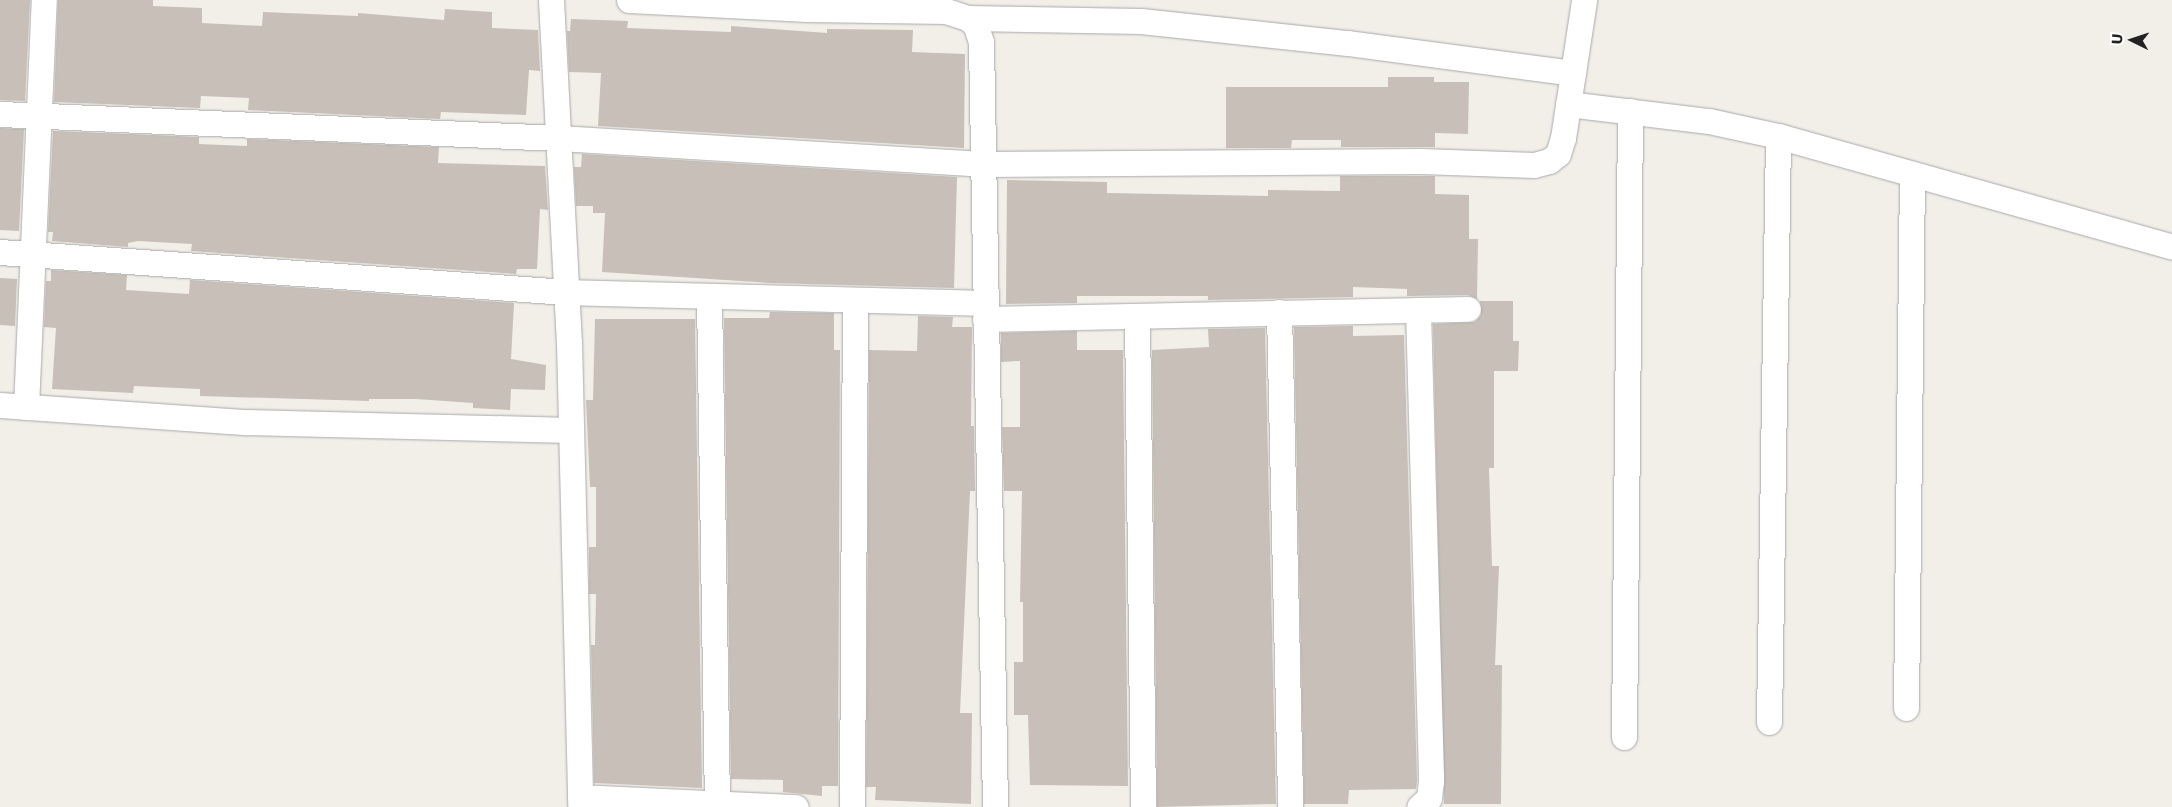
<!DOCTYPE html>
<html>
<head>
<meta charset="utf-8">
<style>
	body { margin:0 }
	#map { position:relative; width:2172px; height:807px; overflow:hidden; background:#f2efe9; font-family:"DejaVu Sans",sans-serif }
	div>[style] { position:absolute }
	.building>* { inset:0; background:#c7bfb8 }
	.roads { filter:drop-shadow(0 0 1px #a9a9a9) drop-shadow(0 0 1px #a9a9a9) }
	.street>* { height:25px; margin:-12.5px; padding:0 12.5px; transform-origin:12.5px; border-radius:12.5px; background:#fff }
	span { translate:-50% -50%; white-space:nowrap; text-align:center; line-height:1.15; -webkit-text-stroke:5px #fff; paint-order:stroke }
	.north { position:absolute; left:2107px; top:15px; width:50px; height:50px; -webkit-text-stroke:4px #fff; paint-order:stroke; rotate:274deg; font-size:14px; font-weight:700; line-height:20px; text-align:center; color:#222 }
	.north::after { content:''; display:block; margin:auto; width:18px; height:22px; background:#222; clip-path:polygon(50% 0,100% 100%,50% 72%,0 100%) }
</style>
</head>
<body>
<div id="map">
	<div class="building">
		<i style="clip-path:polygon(0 0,30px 0,25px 101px,0 100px)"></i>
		<i style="clip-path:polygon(58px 0,153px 0,153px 6px,202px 8px,202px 23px,262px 26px,263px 12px,358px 16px,358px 13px,444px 20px,445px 9px,492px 12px,492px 28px,538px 30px,540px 71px,529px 70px,526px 115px,441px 112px,440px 119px,248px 110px,249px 98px,201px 96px,200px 108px,54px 102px)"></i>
		<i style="clip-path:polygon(571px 19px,628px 21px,627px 28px,731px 32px,731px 26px,827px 33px,827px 29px,913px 30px,912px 52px,965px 54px,964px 148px,598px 126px,601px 73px,569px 72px,567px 31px,570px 31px)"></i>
		<i style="clip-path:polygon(1388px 77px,1434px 77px,1434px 82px,1469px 82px,1468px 134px,1435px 133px,1435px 147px,1341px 147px,1341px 140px,1292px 140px,1291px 148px,1226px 148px,1226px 87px,1388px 87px)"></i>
		<i style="clip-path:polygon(0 128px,24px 129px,19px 231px,0 230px)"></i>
		<i style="clip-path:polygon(53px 131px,199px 137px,199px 144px,247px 146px,247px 139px,439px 147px,438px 163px,545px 166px,548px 210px,540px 209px,537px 269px,517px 269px,516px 274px,191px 251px,192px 244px,138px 241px,128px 243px,128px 247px,52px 241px,53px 232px,48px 232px)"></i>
		<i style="clip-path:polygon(582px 154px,957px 177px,954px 288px,770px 283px,602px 272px,605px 213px,593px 213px,593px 206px,576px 206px,574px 167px,581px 167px)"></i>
		<i style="clip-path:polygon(1340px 176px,1435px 176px,1435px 194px,1469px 195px,1469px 239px,1478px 239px,1477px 299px,1468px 295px,1407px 296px,1407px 289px,1353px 287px,1353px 297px,1208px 300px,1208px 296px,1077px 296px,1077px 303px,1006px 304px,1007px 180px,1107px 182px,1107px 193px,1268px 196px,1268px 190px,1340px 191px)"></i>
		<i style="clip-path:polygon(51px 270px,127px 275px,126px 290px,189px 294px,190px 280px,514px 303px,511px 359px,546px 365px,545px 390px,511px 389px,510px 410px,473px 408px,473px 403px,416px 399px,369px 399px,369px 401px,200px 396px,200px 389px,134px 386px,133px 393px,52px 389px,56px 328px,44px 327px,46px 281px,51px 281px)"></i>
		<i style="clip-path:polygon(0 278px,17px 279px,15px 326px,0 325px)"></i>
		<i style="clip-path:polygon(1480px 301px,1513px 301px,1513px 341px,1519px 341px,1518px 371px,1494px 371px,1494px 468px,1489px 468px,1492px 566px,1499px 566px,1495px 665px,1502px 665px,1501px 804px,1444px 804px,1433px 324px,1475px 322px,1481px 315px)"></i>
		<i style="clip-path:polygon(770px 312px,834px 313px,834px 350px,840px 350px,838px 786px,822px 786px,822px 796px,783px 792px,783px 780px,731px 779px,724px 318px,769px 318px)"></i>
		<i style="clip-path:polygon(918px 316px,953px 317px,952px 327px,972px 327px,971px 426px,974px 426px,975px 491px,970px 491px,960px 713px,972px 713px,971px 804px,875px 800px,876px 787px,866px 787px,869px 350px,917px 351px)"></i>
		<i style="clip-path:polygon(595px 319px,695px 319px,702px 788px,594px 783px,591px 645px,595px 645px,596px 594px,589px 594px,589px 547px,596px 547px,596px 487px,590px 487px,586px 400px,593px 400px)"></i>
		<i style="clip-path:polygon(1353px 326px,1353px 336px,1404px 335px,1417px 780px,1416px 789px,1349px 790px,1348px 804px,1304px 804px,1294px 327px)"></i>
		<i style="clip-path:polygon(1265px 328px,1276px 804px,1157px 807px,1152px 350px,1209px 347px,1208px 329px)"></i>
		<i style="clip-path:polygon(1077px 331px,1077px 350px,1123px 350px,1128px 786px,1030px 785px,1028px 715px,1014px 715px,1014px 662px,1023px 662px,1023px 602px,1020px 602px,1022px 491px,1004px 491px,1002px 427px,1020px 427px,1020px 361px,1001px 362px,1001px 333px)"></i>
	</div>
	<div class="roads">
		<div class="street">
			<i style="left:551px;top:0;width:342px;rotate:87deg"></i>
			<i style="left:569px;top:342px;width:465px;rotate:88.6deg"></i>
			<i style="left:629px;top:0;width:178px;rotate:2.9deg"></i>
			<i style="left:807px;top:9px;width:139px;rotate:0.8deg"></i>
			<i style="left:946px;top:11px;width:23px;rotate:18deg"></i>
			<i style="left:968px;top:18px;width:11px;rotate:45deg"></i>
			<i style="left:976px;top:26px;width:17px;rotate:73deg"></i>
			<i style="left:981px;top:42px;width:765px;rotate:88.95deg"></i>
			<i style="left:968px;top:18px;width:173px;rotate:1deg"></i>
			<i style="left:1141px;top:21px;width:208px;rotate:6.1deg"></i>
			<i style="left:1348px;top:43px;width:227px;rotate:7.6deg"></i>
			<i style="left:1568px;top:104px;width:142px;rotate:6.9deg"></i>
			<i style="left:1709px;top:121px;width:71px;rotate:12.3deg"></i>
			<i style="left:1778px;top:136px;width:409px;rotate:15.7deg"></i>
			<i style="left:0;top:114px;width:560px;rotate:2.46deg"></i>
			<i style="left:559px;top:138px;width:424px;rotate:3.5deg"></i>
			<i style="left:982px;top:164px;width:439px;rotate:-0.4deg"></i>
			<i style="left:1421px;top:161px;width:113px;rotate:2deg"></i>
			<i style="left:1534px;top:165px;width:16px;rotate:-15deg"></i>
			<i style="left:1549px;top:161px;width:11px;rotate:-38deg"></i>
			<i style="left:1558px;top:154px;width:17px;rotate:-73deg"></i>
			<i style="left:1563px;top:138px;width:140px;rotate:-81.3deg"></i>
			<i style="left:0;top:252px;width:567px;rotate:4.04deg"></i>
			<i style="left:566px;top:292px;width:419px;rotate:1.5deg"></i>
			<i style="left:709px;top:296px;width:507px;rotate:89.1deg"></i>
			<i style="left:1418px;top:310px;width:471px;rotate:88.4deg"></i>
			<i style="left:1431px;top:781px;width:17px;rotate:97deg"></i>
			<i style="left:1429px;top:798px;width:13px;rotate:138deg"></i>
			<i style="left:1279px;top:312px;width:495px;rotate:88.7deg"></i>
			<i style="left:1137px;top:316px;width:491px;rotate:89.3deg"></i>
			<i style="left:985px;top:319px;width:483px;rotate:-1.2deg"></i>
			<i style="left:0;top:405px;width:247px;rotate:4deg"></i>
			<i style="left:246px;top:422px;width:325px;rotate:1.4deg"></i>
			<i style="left:26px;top:407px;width:407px;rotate:-87.5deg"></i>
			<i style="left:1906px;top:708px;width:533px;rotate:-89.36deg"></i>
			<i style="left:1769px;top:722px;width:586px;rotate:-89.12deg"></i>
			<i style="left:1624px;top:737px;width:626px;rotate:-89.45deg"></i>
			<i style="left:580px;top:797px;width:216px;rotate:2.7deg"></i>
			<i style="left:852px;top:807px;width:507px;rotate:-89.66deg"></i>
		</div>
	</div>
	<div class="north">U</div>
</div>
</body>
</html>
